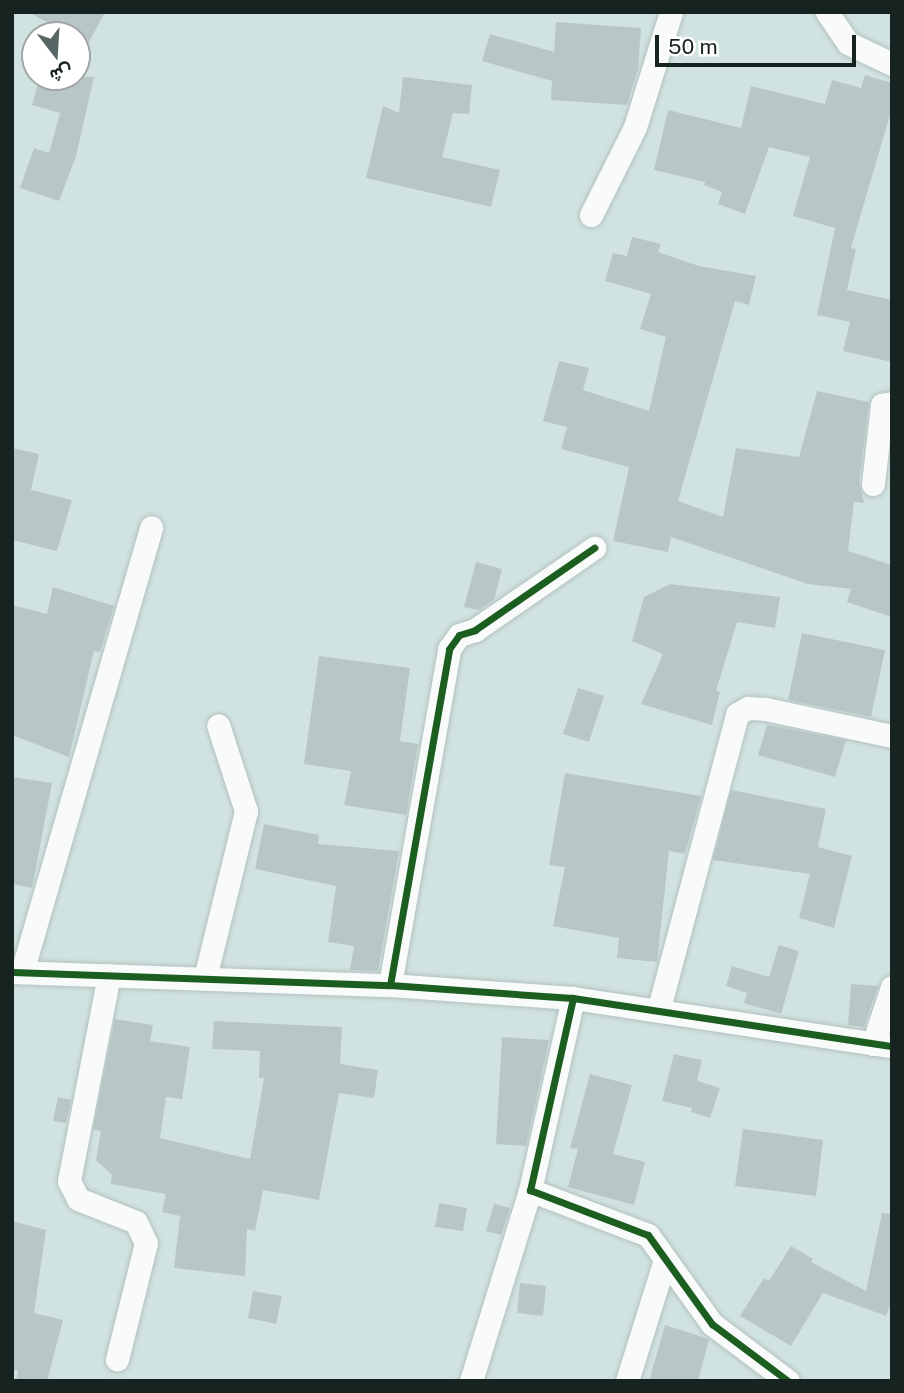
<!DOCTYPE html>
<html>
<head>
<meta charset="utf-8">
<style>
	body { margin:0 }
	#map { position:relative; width:904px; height:1393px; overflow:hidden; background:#d1e3e1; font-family:"Public Sans",Vazirmatn,sans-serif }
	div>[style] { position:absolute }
	.building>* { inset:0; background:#b9c6c7 }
	.roads { filter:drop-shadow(0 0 2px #b2c1bf) drop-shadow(0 0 2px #b2c1bf) }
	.street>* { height:23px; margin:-11.5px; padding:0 11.5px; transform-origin:11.5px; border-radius:11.5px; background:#f8fbfa }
	.cycleway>* { height:7px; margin:-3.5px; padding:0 3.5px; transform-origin:3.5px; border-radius:3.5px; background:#1b5e20 }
	span { translate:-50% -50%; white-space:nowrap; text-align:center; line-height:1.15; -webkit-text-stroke:7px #fff; paint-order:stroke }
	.frame { position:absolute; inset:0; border:14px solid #162321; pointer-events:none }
	.north { position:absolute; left:21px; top:21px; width:70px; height:70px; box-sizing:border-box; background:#fff; border:2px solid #a2a7a6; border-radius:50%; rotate:163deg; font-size:19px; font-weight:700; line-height:28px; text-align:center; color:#162321 }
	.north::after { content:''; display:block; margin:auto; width:24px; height:32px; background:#576664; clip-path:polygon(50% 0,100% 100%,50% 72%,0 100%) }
	.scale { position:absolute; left:655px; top:35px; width:201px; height:32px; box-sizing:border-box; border:4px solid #162321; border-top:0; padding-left:9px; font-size:21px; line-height:24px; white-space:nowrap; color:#162321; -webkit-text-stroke:5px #fff; paint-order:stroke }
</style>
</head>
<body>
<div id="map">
	<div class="building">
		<i style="clip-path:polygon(28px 12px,105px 12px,88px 44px)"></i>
		<i style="clip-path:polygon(556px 22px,641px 28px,638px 69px,627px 105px,551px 100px,552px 81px,482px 61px,490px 34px,554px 52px)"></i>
		<i style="clip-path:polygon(865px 75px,892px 83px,892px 108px,851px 248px,856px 249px,847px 290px,892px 300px,892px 362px,843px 351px,850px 322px,817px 315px,835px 228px,793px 216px,810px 157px,769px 147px,745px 214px,718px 204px,722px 192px,704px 185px,705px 182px,654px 170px,668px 110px,741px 128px,751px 86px,825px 104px,832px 80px,861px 88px)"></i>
		<i style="clip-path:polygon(54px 77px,94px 77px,76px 156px,59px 201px,20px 188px,34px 148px,49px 153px,60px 113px,32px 105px,38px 83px,51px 87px)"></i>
		<i style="clip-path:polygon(403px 77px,472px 85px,469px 114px,453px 113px,442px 157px,500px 170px,491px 207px,366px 178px,383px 106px,399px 113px)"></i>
		<i style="clip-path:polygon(632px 237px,661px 244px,658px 252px,699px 266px,756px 276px,749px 305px,735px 301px,678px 501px,723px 517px,736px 448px,799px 457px,817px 391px,869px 402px,859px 482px,864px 503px,854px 502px,848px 551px,892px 565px,892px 617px,847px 602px,851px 589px,808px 584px,671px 537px,668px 552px,613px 541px,629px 467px,561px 449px,567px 427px,543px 421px,559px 361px,589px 368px,583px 390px,649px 411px,666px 337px,640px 329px,651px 294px,605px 281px,613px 253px,627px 256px)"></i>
		<i style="clip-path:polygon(12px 448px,39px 454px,31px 490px,72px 500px,57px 551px,12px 540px)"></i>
		<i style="clip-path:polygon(476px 562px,502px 569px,494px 600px,479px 610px,464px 607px)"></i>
		<i style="clip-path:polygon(670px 584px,780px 597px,775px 628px,737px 622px,716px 691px,720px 692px,712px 725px,641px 704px,663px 654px,632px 641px,644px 597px)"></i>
		<i style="clip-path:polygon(53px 587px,114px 606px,100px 652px,94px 651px,69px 757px,12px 735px,12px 605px,47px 614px)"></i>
		<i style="clip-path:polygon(802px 633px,885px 650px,871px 717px,788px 700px)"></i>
		<i style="clip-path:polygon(319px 656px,410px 668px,400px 741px,418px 744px,406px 815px,344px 805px,351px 771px,304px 764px)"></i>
		<i style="clip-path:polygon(578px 688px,604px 696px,589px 742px,563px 734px)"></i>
		<i style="clip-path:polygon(767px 725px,846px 740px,835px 777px,758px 755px)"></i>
		<i style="clip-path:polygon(565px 773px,701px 796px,685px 854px,669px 851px,657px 962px,617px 958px,619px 938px,553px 926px,565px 867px,549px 865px)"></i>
		<i style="clip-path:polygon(12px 777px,52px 783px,32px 888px,12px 884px)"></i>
		<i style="clip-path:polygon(731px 790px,826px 809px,818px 847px,852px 856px,834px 928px,799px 918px,810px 874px,713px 860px)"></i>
		<i style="clip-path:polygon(264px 824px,319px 835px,318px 844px,399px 851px,378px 971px,350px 970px,354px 946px,328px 942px,336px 886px,255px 869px)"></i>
		<i style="clip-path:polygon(779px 945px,799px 951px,781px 1014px,744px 1003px,747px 993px,726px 986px,732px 966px,769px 977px)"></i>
		<i style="clip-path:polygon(851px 984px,878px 986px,864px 1027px,848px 1025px)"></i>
		<i style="clip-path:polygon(115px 1019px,153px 1025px,150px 1041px,190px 1047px,182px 1099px,166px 1097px,160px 1138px,250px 1159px,264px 1078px,259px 1078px,260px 1051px,212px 1049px,214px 1021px,342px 1027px,340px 1064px,378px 1070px,374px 1098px,339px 1093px,319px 1200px,263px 1190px,255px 1231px,247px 1229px,245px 1276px,174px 1268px,180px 1216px,162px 1212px,166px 1194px,111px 1184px,112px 1175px,96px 1160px,101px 1131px,93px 1129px)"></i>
		<i style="clip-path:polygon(502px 1037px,549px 1040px,526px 1146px,496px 1144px)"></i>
		<i style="clip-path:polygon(674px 1054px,702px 1060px,697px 1081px,720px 1088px,710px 1118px,691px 1112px,692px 1108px,662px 1101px)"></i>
		<i style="clip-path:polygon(590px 1074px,632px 1085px,613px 1154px,645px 1162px,634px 1205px,568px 1187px,578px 1149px,570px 1148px)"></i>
		<i style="clip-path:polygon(58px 1097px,71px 1100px,66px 1123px,53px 1121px)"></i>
		<i style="clip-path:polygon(743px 1129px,823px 1140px,816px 1196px,735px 1186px)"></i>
		<i style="clip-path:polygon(439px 1203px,467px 1208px,463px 1231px,435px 1227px)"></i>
		<i style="clip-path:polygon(494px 1204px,510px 1208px,501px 1235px,486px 1231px)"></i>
		<i style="clip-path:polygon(882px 1213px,892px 1214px,892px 1301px,886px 1316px,823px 1293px,791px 1346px,740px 1316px,764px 1278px,769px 1281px,791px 1246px,813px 1259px,811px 1262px,866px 1291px)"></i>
		<i style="clip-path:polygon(12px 1221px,46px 1230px,34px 1313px,63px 1320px,47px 1381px,16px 1381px,18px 1370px,12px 1370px)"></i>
		<i style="clip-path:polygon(520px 1283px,546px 1286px,543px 1316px,517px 1313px)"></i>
		<i style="clip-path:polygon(253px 1291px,282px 1296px,276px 1324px,248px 1318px)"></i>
		<i style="clip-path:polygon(665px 1325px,709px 1339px,698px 1381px,649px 1381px)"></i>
	</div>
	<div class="roads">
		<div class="street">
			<i style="left:827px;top:12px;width:37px;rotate:56deg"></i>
			<i style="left:848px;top:43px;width:49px;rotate:25.5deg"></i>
			<i style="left:591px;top:215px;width:98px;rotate:-63.4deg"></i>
			<i style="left:635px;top:127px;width:121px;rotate:-72.6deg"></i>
			<i style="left:873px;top:484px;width:80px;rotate:-83.5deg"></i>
			<i style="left:882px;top:405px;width:10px;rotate:-11deg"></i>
			<i style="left:12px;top:972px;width:378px;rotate:2deg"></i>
			<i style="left:390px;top:985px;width:183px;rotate:4.1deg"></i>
			<i style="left:573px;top:998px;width:323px;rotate:8.6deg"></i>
			<i style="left:22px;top:972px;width:463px;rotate:-73.8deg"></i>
			<i style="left:109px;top:975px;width:210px;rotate:101deg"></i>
			<i style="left:69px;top:1181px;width:20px;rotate:63deg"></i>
			<i style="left:78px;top:1199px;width:62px;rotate:21.6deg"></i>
			<i style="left:136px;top:1222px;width:23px;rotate:65deg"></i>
			<i style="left:146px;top:1243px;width:120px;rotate:104deg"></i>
			<i style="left:205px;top:978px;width:172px;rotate:-76.2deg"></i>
			<i style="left:246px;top:811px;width:90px;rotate:-108deg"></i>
			<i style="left:390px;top:985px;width:341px;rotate:-80deg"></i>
			<i style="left:449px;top:649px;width:17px;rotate:-54deg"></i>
			<i style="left:459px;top:635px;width:17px;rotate:-17deg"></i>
			<i style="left:475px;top:630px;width:145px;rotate:-34.6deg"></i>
			<i style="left:573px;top:998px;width:197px;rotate:102.6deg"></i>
			<i style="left:530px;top:1190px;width:126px;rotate:20.9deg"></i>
			<i style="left:648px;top:1235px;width:110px;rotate:54.3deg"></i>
			<i style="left:712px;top:1324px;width:95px;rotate:36.9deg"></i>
			<i style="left:659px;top:1008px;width:304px;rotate:-75.1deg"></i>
			<i style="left:737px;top:714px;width:13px;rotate:-29deg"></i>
			<i style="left:748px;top:708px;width:17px;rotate:3deg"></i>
			<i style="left:765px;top:709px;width:130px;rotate:12deg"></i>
			<i style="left:873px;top:1044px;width:60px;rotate:-71.6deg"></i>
			<i style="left:471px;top:1381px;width:200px;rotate:-72.8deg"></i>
			<i style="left:627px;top:1381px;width:124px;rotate:-72.6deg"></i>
		</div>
	</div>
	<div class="cycleway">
		<i style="left:12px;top:972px;width:378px;rotate:2deg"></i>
		<i style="left:390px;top:985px;width:183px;rotate:4.1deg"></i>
		<i style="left:573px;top:998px;width:323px;rotate:8.6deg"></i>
		<i style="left:390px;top:985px;width:341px;rotate:-80deg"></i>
		<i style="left:449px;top:649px;width:17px;rotate:-54deg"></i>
		<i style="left:459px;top:635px;width:17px;rotate:-17deg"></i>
		<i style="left:475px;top:630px;width:145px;rotate:-34.6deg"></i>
		<i style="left:573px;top:998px;width:197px;rotate:102.6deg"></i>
		<i style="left:530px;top:1190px;width:126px;rotate:20.9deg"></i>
		<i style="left:648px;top:1235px;width:110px;rotate:54.3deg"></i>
		<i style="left:712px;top:1324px;width:95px;rotate:36.9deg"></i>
	</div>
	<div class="frame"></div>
	<div class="north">ش</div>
	<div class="scale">50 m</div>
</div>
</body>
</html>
